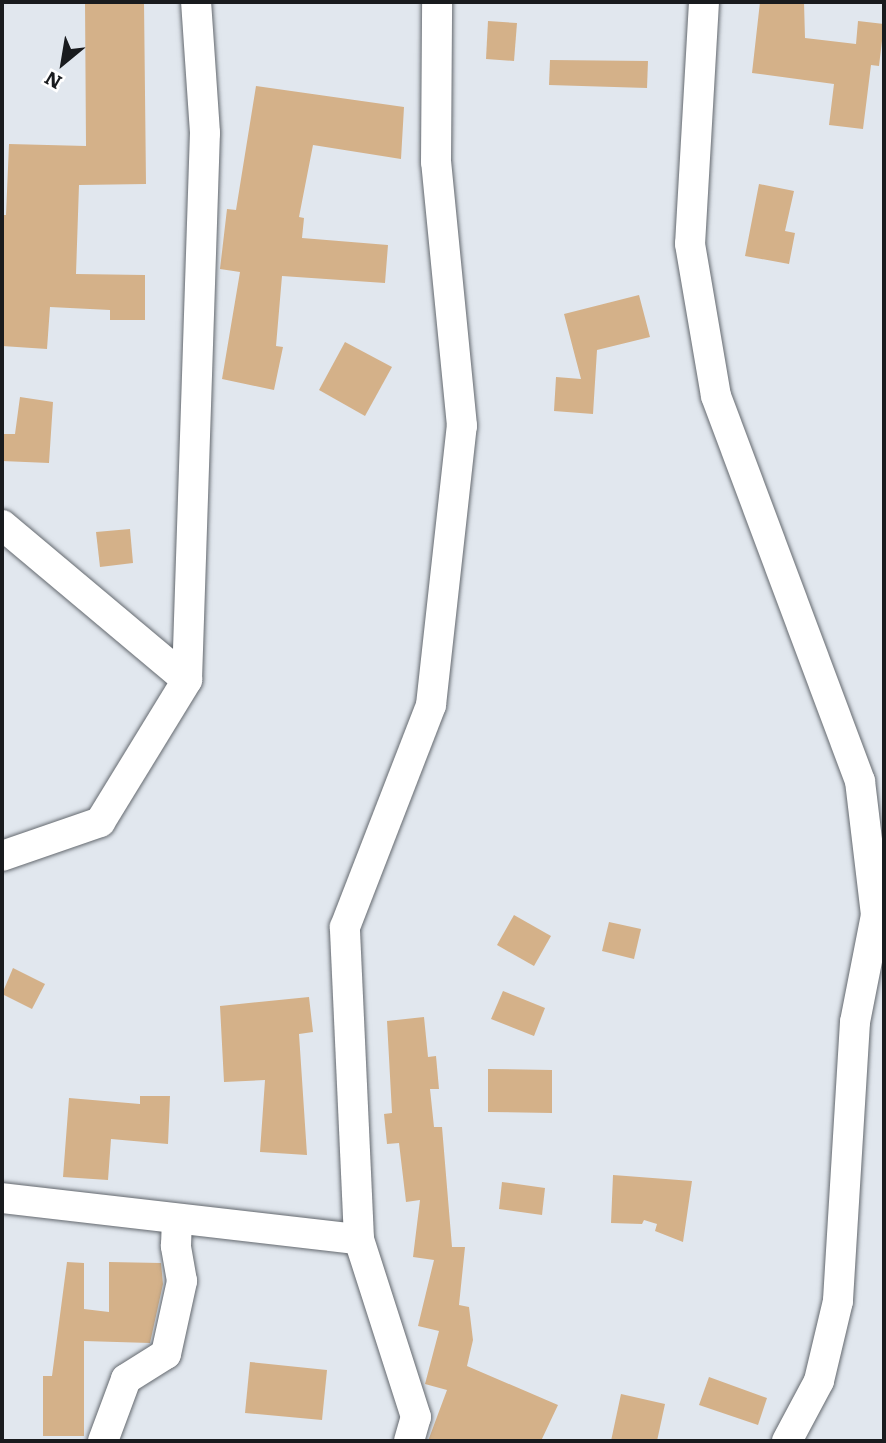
<!DOCTYPE html>
<html>
<head>
<meta charset="utf-8">
<style>
	body { margin:0 }
	#map { position:relative; width:886px; height:1443px; overflow:hidden; background:#e1e7ee; font-family:Literata,serif }
	div>[style] { position:absolute }
	.building>* { inset:0; background:#d4b189 }
	.roads { filter:drop-shadow(0 0 2px #64696f) drop-shadow(0 0 2px #64696f) }
	.street>* { height:30px; margin:-15px; padding:0 15px; transform-origin:15px; border-radius:15px; background:#fff }
	span { translate:-50% -50%; white-space:nowrap; text-align:center; line-height:1.15; -webkit-text-stroke:5px #fff; paint-order:stroke }
	.frame { position:absolute; inset:0; border:4px solid #191b1e; pointer-events:none }
	.north { position:absolute; left:28px; top:28px; width:70px; height:70px; -webkit-text-stroke:5px #fff; paint-order:stroke; rotate:210deg; font-size:19px; font-weight:700; line-height:28px; text-align:center; color:#191b1e }
	.north::after { content:''; display:block; margin:auto; width:24px; height:32px; background:#191b1e; clip-path:polygon(50% 0,100% 100%,50% 72%,0 100%) }
</style>
</head>
<body>
<div id="map">
	<div class="building">
		<i style="clip-path:polygon(85px 2px,144px 2px,146px 184px,79px 185px,76px 274px,145px 275px,145px 320px,110px 320px,110px 310px,50px 307px,47px 349px,2px 346px,2px 215px,6px 215px,9px 144px,86px 146px)"></i>
		<i style="clip-path:polygon(760px 2px,804px 2px,805px 38px,856px 44px,858px 21px,884px 24px,879px 66px,871px 65px,863px 129px,829px 125px,834px 84px,752px 73px)"></i>
		<i style="clip-path:polygon(488px 21px,517px 23px,514px 61px,486px 59px)"></i>
		<i style="clip-path:polygon(550px 60px,648px 61px,647px 88px,549px 85px)"></i>
		<i style="clip-path:polygon(256px 86px,404px 107px,401px 159px,313px 145px,299px 217px,304px 218px,302px 238px,388px 245px,385px 283px,282px 276px,276px 346px,283px 347px,274px 390px,222px 379px,240px 272px,220px 269px,227px 209px,236px 210px)"></i>
		<i style="clip-path:polygon(759px 184px,794px 191px,785px 231px,795px 233px,789px 264px,745px 256px)"></i>
		<i style="clip-path:polygon(639px 295px,650px 337px,597px 350px,593px 414px,554px 411px,556px 377px,581px 379px,564px 314px)"></i>
		<i style="clip-path:polygon(345px 342px,392px 367px,365px 416px,319px 390px)"></i>
		<i style="clip-path:polygon(20px 397px,53px 402px,49px 463px,2px 461px,3px 434px,15px 434px)"></i>
		<i style="clip-path:polygon(130px 529px,133px 563px,100px 567px,96px 532px)"></i>
		<i style="clip-path:polygon(514px 915px,551px 936px,534px 966px,497px 945px)"></i>
		<i style="clip-path:polygon(609px 922px,641px 929px,634px 959px,602px 951px)"></i>
		<i style="clip-path:polygon(13px 968px,45px 984px,32px 1009px,2px 994px)"></i>
		<i style="clip-path:polygon(503px 991px,545px 1008px,534px 1036px,491px 1019px)"></i>
		<i style="clip-path:polygon(309px 997px,313px 1032px,299px 1034px,307px 1155px,260px 1152px,265px 1080px,224px 1082px,220px 1006px)"></i>
		<i style="clip-path:polygon(424px 1017px,428px 1057px,436px 1056px,439px 1089px,430px 1089px,434px 1127px,442px 1127px,452px 1247px,465px 1247px,459px 1305px,469px 1307px,473px 1340px,467px 1366px,558px 1405px,541px 1441px,428px 1441px,447px 1390px,425px 1384px,439px 1331px,418px 1326px,434px 1260px,413px 1257px,420px 1200px,406px 1202px,399px 1143px,387px 1144px,384px 1114px,392px 1113px,387px 1021px)"></i>
		<i style="clip-path:polygon(488px 1069px,552px 1070px,552px 1113px,488px 1112px)"></i>
		<i style="clip-path:polygon(140px 1096px,170px 1096px,168px 1144px,111px 1139px,108px 1180px,63px 1177px,69px 1098px,140px 1104px)"></i>
		<i style="clip-path:polygon(613px 1175px,692px 1181px,683px 1242px,655px 1231px,657px 1224px,644px 1220px,642px 1224px,611px 1223px)"></i>
		<i style="clip-path:polygon(502px 1182px,545px 1188px,542px 1215px,499px 1209px)"></i>
		<i style="clip-path:polygon(67px 1262px,84px 1263px,84px 1309px,109px 1312px,109px 1262px,161px 1263px,163px 1284px,150px 1343px,84px 1341px,84px 1436px,43px 1436px,43px 1376px,52px 1376px)"></i>
		<i style="clip-path:polygon(250px 1362px,327px 1370px,322px 1420px,245px 1413px)"></i>
		<i style="clip-path:polygon(709px 1377px,767px 1398px,758px 1425px,699px 1405px)"></i>
		<i style="clip-path:polygon(621px 1394px,665px 1404px,657px 1441px,611px 1441px)"></i>
	</div>
	<div class="roads">
		<div class="street">
			<i style="left:704px;top:2px;width:242px;rotate:93.3deg"></i>
			<i style="left:690px;top:244px;width:154px;rotate:80.3deg"></i>
			<i style="left:716px;top:396px;width:411px;rotate:69.5deg"></i>
			<i style="left:860px;top:781px;width:135px;rotate:83.2deg"></i>
			<i style="left:876px;top:915px;width:109px;rotate:101.1deg"></i>
			<i style="left:855px;top:1022px;width:280px;rotate:93.5deg"></i>
			<i style="left:838px;top:1301px;width:82px;rotate:103.4deg"></i>
			<i style="left:819px;top:1381px;width:68px;rotate:118.1deg"></i>
			<i style="left:2px;top:525px;width:241px;rotate:40deg"></i>
			<i style="left:2px;top:856px;width:104px;rotate:-19.1deg"></i>
			<i style="left:100px;top:822px;width:167px;rotate:-58.5deg"></i>
			<i style="left:187px;top:680px;width:547px;rotate:-88.12deg"></i>
			<i style="left:205px;top:133px;width:131px;rotate:-93.9deg"></i>
			<i style="left:2px;top:1198px;width:359px;rotate:6.6deg"></i>
			<i style="left:103px;top:1441px;width:66px;rotate:-69.6deg"></i>
			<i style="left:126px;top:1379px;width:47px;rotate:-32deg"></i>
			<i style="left:166px;top:1354px;width:75px;rotate:-77.6deg"></i>
			<i style="left:182px;top:1281px;width:36px;rotate:-100deg"></i>
			<i style="left:176px;top:1246px;width:25px;rotate:-88deg"></i>
			<i style="left:409px;top:1441px;width:25px;rotate:-74deg"></i>
			<i style="left:416px;top:1417px;width:187px;rotate:-107.8deg"></i>
			<i style="left:359px;top:1239px;width:312px;rotate:-92.6deg"></i>
			<i style="left:345px;top:927px;width:238px;rotate:-68.8deg"></i>
			<i style="left:431px;top:705px;width:281px;rotate:-83.7deg"></i>
			<i style="left:462px;top:426px;width:265px;rotate:-95.6deg"></i>
			<i style="left:436px;top:162px;width:160px;rotate:-89.6deg"></i>
		</div>
	</div>
	<div class="frame"></div>
	<div class="north">N</div>
</div>
</body>
</html>
